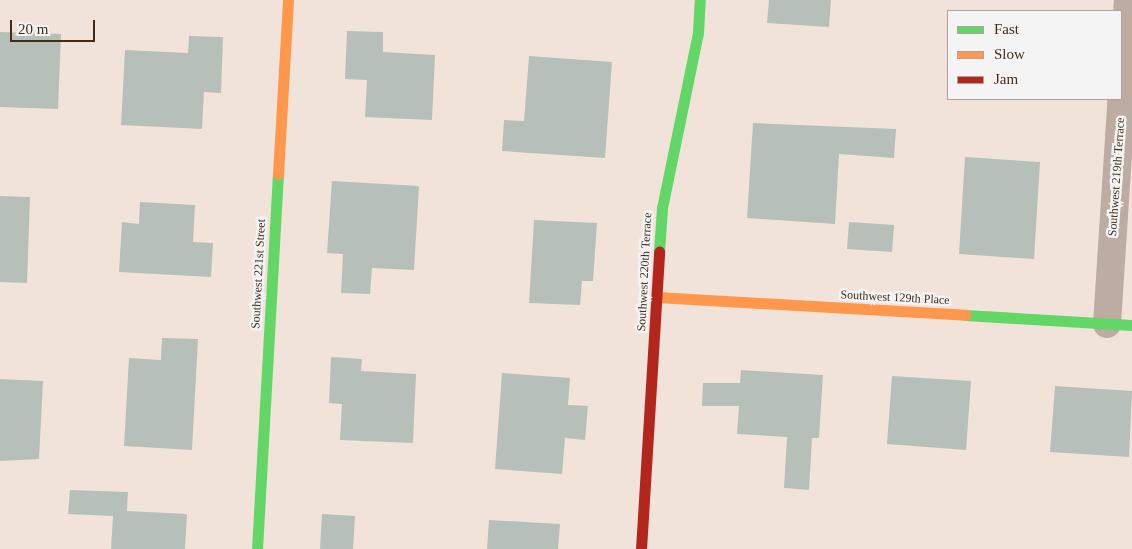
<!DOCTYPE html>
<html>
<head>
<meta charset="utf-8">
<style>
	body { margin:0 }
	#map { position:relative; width:1132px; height:549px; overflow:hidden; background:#f2e3da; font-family:"Times New Roman",serif }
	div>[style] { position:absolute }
	.building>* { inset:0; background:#b6c0b8 }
	.street>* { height:28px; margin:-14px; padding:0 14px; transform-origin:14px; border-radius:14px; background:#bcaca1 }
	.fast>* { height:11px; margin:-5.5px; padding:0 5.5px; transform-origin:5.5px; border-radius:5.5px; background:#63d668 }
	.slow>* { height:11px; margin:-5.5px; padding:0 5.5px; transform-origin:5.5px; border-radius:5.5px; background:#ff974d }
	.jam>* { height:11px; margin:-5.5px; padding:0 5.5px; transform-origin:5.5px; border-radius:5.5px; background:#b3261e }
	span { translate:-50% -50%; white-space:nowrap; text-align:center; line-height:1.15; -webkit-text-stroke:5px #f4f4f4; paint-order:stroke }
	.street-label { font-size:12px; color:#452c1a }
	.legend { position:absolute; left:947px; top:10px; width:175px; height:90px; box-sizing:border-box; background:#f4f4f4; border:1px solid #aea49d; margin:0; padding:6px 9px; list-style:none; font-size:15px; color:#452c1a }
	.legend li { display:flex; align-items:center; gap:10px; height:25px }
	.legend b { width:25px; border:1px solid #aea49d }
	.scale { position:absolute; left:10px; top:20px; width:85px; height:22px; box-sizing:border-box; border:2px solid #452c1a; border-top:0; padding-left:6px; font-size:15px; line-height:18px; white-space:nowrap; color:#452c1a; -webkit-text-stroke:4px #f4f4f4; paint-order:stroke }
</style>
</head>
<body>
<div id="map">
	<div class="building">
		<i style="clip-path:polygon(769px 0,831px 0,829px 27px,767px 23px)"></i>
		<i style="clip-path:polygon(347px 31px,383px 32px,383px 52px,435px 55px,432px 120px,365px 117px,367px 80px,345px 79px)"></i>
		<i style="clip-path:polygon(0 32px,61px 34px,58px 109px,0 107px)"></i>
		<i style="clip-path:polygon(189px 36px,223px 37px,221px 93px,204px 92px,202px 129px,121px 125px,125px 50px,188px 53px)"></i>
		<i style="clip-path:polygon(529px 56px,612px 62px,605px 158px,502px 151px,504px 120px,524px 121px)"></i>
		<i style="clip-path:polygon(753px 123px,896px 129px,894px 158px,839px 154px,835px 224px,747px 218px)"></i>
		<i style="clip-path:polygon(965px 157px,1040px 162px,1034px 259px,959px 254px)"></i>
		<i style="clip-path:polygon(332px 181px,419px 186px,414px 270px,372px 268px,370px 294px,341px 293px,343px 254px,327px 253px)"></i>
		<i style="clip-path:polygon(0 196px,30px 197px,27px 283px,0 282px)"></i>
		<i style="clip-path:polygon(140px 202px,195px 205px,193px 242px,213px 243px,211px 277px,119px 272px,122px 222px,139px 224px)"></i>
		<i style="clip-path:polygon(534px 220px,597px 223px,593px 281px,582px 281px,580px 305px,529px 303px)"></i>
		<i style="clip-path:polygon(849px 222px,894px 225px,892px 252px,847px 249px)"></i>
		<i style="clip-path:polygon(162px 338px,198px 339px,192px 450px,124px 446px,129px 358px,161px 360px)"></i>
		<i style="clip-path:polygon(331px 357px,362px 359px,361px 371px,416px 374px,413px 443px,340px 440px,342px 404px,329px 403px)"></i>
		<i style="clip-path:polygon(741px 370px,823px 375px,819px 438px,812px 438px,809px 490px,784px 488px,787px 437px,737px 434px,739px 406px,702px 406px,703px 383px,740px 383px)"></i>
		<i style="clip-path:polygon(502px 373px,570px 378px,568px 405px,588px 406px,585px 440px,565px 438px,562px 474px,495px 469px)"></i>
		<i style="clip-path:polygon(892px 376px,971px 381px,966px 450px,887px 444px)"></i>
		<i style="clip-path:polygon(0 379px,43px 381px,39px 459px,0 461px)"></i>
		<i style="clip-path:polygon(1055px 386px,1132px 391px,1129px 457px,1050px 452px)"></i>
		<i style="clip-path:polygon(70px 490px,128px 492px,127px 511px,187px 514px,185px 549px,111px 549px,113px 516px,68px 514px)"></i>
		<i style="clip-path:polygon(322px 514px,355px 516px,353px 549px,320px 549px)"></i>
		<i style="clip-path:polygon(489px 520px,560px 524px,558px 549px,487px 549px)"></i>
	</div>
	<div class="street">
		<i style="left:1107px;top:324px;width:325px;rotate:-86.3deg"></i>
	</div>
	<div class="fast">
		<i style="left:659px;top:252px;width:44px;rotate:-86.1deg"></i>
		<i style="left:662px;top:208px;width:179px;rotate:-78.4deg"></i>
		<i style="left:698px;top:33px;width:33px;rotate:-87deg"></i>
		<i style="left:965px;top:315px;width:167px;rotate:3.4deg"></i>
		<i style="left:257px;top:549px;width:376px;rotate:-86.8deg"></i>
	</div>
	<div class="slow">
		<i style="left:278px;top:174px;width:174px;rotate:-86.7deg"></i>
		<i style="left:657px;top:297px;width:309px;rotate:3.3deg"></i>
	</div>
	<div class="jam">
		<i style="left:641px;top:549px;width:298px;rotate:-86.5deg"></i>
	</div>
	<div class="street-label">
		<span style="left:1117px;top:177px;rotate:-86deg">Southwest 219th Terrace</span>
		<span style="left:645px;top:272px;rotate:-87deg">Southwest 220th Terrace</span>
		<span style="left:259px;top:274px;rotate:-87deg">Southwest 221st Street</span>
		<span style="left:895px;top:298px;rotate:3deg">Southwest 129th Place</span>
	</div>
	<ul class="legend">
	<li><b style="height:6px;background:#63d668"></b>Fast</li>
	<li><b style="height:6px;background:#ff974d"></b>Slow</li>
	<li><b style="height:6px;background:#b3261e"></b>Jam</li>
	</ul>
	<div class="scale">20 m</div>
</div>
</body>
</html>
